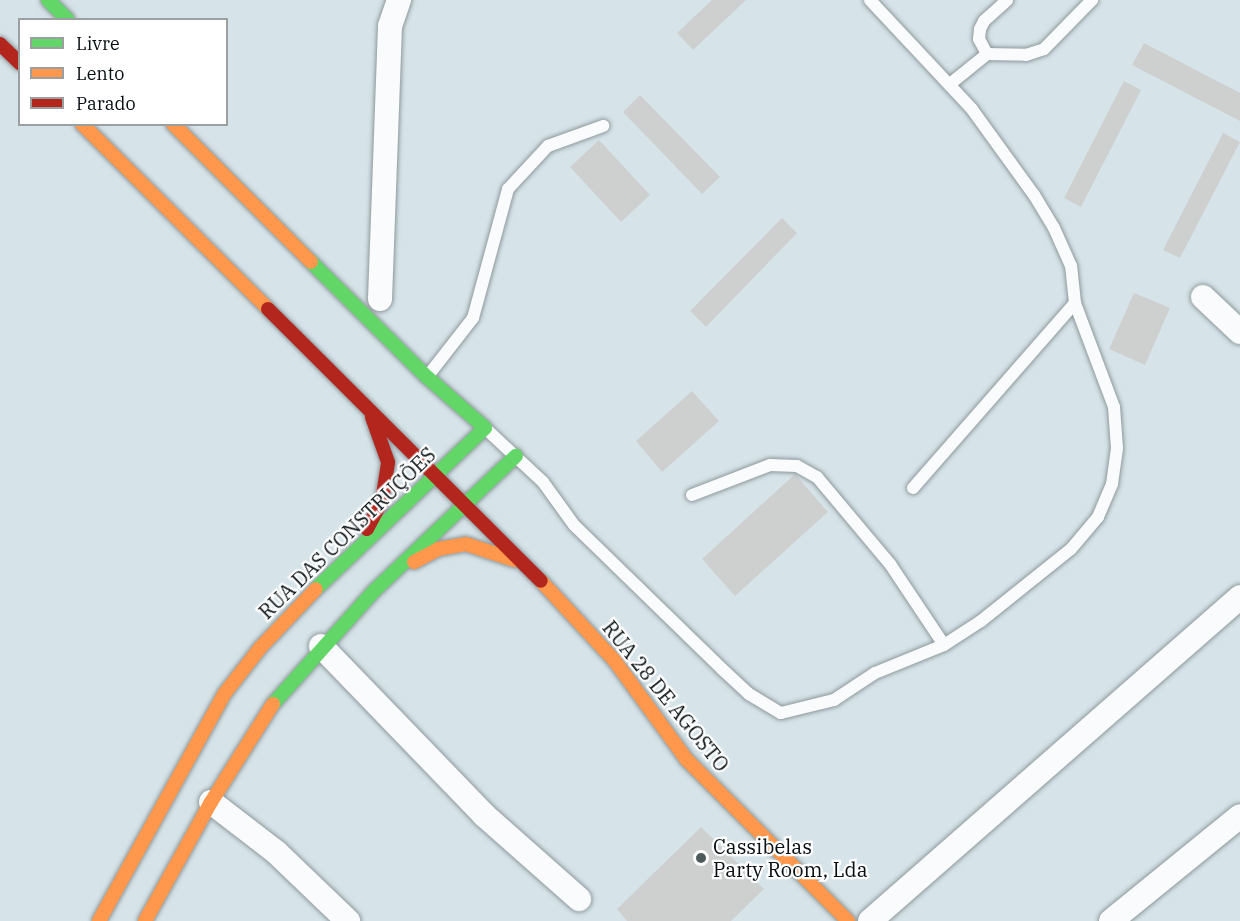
<!DOCTYPE html>
<html>
<head>
<meta charset="utf-8">
<style>
	body { margin:0 }
	#map { position:relative; width:1240px; height:921px; overflow:hidden; background:#d6e4e9; font-family:"IBM Plex Serif",serif }
	div>[style] { position:absolute }
	.building>* { inset:0; background:#ced0d0 }
	.roads { filter:drop-shadow(0 0 2px #8f999d) drop-shadow(0 0 2px #8f999d) }
	.lane>* { height:12px; margin:-6px; padding:0 6px; transform-origin:6px; border-radius:6px; background:#f9fbfc }
	.street>* { height:24px; margin:-12px; padding:0 12px; transform-origin:12px; border-radius:12px; background:#f9fbfc }
	.fast>* { height:14px; margin:-7px; padding:0 7px; transform-origin:7px; border-radius:7px; background:#63d668 }
	.slow>* { height:14px; margin:-7px; padding:0 7px; transform-origin:7px; border-radius:7px; background:#ff974d }
	.jam>* { height:14px; margin:-7px; padding:0 7px; transform-origin:7px; border-radius:7px; background:#b3261e }
	.dots>* { width:16px; height:16px; translate:-50% -50%; box-sizing:border-box; border:3px solid #fff; border-radius:50% }
	span { translate:-50% -50%; white-space:nowrap; text-align:center; line-height:1.15; -webkit-text-stroke:4.5px #fff; paint-order:stroke }
	.street-label { font-size:20px; color:#070f12 }
	.poi-label { font-size:20px; color:#070f12 }
	.left { translate:0 -50%; text-align:left }
	.legend { position:absolute; left:18px; top:18px; width:210px; height:108px; box-sizing:border-box; background:#fff; border:2px solid #9c9fa0; margin:0; padding:8px 10px; list-style:none; font-size:18px; color:#070f12 }
	.legend li { display:flex; align-items:center; gap:12px; height:30px }
	.legend b { width:30px; border:2px solid #9c9fa0 }
</style>
</head>
<body>
<div id="map">
	<div class="building">
		<i style="clip-path:polygon(712px 0,746px 0,693px 50px,677px 33px)"></i>
		<i style="clip-path:polygon(1144px 43px,1240px 93px,1240px 121px,1132px 65px)"></i>
		<i style="clip-path:polygon(1124px 81px,1141px 90px,1081px 207px,1064px 198px)"></i>
		<i style="clip-path:polygon(640px 95px,720px 177px,702px 194px,623px 112px)"></i>
		<i style="clip-path:polygon(1223px 133px,1240px 142px,1180px 258px,1163px 250px)"></i>
		<i style="clip-path:polygon(599px 140px,650px 195px,621px 222px,570px 167px)"></i>
		<i style="clip-path:polygon(782px 218px,797px 233px,706px 327px,690px 311px)"></i>
		<i style="clip-path:polygon(1134px 293px,1170px 308px,1145px 365px,1109px 349px)"></i>
		<i style="clip-path:polygon(692px 391px,719px 421px,662px 472px,636px 441px)"></i>
		<i style="clip-path:polygon(795px 474px,828px 512px,735px 596px,702px 559px)"></i>
		<i style="clip-path:polygon(701px 827px,764px 889px,731px 921px,627px 921px,617px 909px)"></i>
	</div>
	<div class="roads">
		<div class="lane">
			<i style="left:987px;top:54px;width:17px;rotate:-118deg"></i>
			<i style="left:979px;top:39px;width:10px;rotate:-84deg"></i>
			<i style="left:980px;top:29px;width:9px;rotate:-63deg"></i>
			<i style="left:984px;top:21px;width:31px;rotate:-42deg"></i>
			<i style="left:950px;top:84px;width:48px;rotate:-39deg"></i>
			<i style="left:987px;top:54px;width:39px;rotate:1deg"></i>
			<i style="left:1026px;top:55px;width:19px;rotate:-18deg"></i>
			<i style="left:1044px;top:49px;width:69px;rotate:-45.6deg"></i>
			<i style="left:427px;top:377px;width:75px;rotate:-52.1deg"></i>
			<i style="left:473px;top:318px;width:134px;rotate:-74.8deg"></i>
			<i style="left:508px;top:189px;width:59px;rotate:-47.1deg"></i>
			<i style="left:548px;top:146px;width:59px;rotate:-20deg"></i>
			<i style="left:486px;top:429px;width:78px;rotate:42.9deg"></i>
			<i style="left:543px;top:482px;width:53px;rotate:54.2deg"></i>
			<i style="left:574px;top:525px;width:206px;rotate:44.2deg"></i>
			<i style="left:722px;top:669px;width:37px;rotate:43deg"></i>
			<i style="left:749px;top:694px;width:37px;rotate:31deg"></i>
			<i style="left:781px;top:713px;width:55px;rotate:-13.8deg"></i>
			<i style="left:834px;top:700px;width:49px;rotate:-33.4deg"></i>
			<i style="left:875px;top:673px;width:74px;rotate:-22.1deg"></i>
			<i style="left:944px;top:645px;width:44px;rotate:-33deg"></i>
			<i style="left:981px;top:621px;width:115px;rotate:-38.7deg"></i>
			<i style="left:1071px;top:549px;width:42px;rotate:-49.8deg"></i>
			<i style="left:1098px;top:517px;width:36px;rotate:-67deg"></i>
			<i style="left:1112px;top:484px;width:36px;rotate:-82deg"></i>
			<i style="left:1117px;top:448px;width:41px;rotate:-94.2deg"></i>
			<i style="left:1114px;top:407px;width:111px;rotate:-110.6deg"></i>
			<i style="left:1075px;top:303px;width:37px;rotate:-96deg"></i>
			<i style="left:1071px;top:266px;width:42px;rotate:-114.1deg"></i>
			<i style="left:1054px;top:228px;width:39px;rotate:-121deg"></i>
			<i style="left:1034px;top:195px;width:107px;rotate:-125.9deg"></i>
			<i style="left:971px;top:108px;width:148px;rotate:-133.1deg"></i>
			<i style="left:913px;top:488px;width:246px;rotate:-48.8deg"></i>
			<i style="left:692px;top:495px;width:84px;rotate:-21deg"></i>
			<i style="left:770px;top:465px;width:27px;rotate:2deg"></i>
			<i style="left:797px;top:466px;width:23px;rotate:29deg"></i>
			<i style="left:817px;top:477px;width:114px;rotate:50deg"></i>
			<i style="left:890px;top:564px;width:97px;rotate:56.3deg"></i>
		</div>
		<div class="street">
			<i style="left:1203px;top:297px;width:51px;rotate:43.4deg"></i>
			<i style="left:380px;top:299px;width:273px;rotate:-87.9deg"></i>
			<i style="left:390px;top:26px;width:28px;rotate:-71deg"></i>
			<i style="left:321px;top:646px;width:235px;rotate:46deg"></i>
			<i style="left:484px;top:815px;width:127px;rotate:41.5deg"></i>
			<i style="left:211px;top:802px;width:82px;rotate:37.6deg"></i>
			<i style="left:276px;top:852px;width:100px;rotate:43.8deg"></i>
			<i style="left:870px;top:921px;width:492px;rotate:-41.2deg"></i>
			<i style="left:1111px;top:921px;width:166px;rotate:-39.1deg"></i>
		</div>
		<div class="fast">
			<i style="left:48px;top:0;width:28px;rotate:45deg"></i>
			<i style="left:311px;top:262px;width:163px;rotate:44.8deg"></i>
			<i style="left:427px;top:377px;width:77px;rotate:41.3deg"></i>
			<i style="left:485px;top:428px;width:233px;rotate:136.4deg"></i>
			<i style="left:273px;top:704px;width:152px;rotate:-48.2deg"></i>
			<i style="left:374px;top:591px;width:196px;rotate:-43.6deg"></i>
		</div>
		<div class="slow">
			<i style="left:82px;top:124px;width:262px;rotate:44.8deg"></i>
			<i style="left:173px;top:124px;width:195px;rotate:45deg"></i>
			<i style="left:414px;top:562px;width:27px;rotate:-28deg"></i>
			<i style="left:438px;top:549px;width:28px;rotate:-10deg"></i>
			<i style="left:466px;top:544px;width:51px;rotate:18.4deg"></i>
			<i style="left:541px;top:581px;width:108px;rotate:47.3deg"></i>
			<i style="left:614px;top:660px;width:124px;rotate:53.9deg"></i>
			<i style="left:687px;top:760px;width:228px;rotate:45deg"></i>
			<i style="left:99px;top:921px;width:260px;rotate:-61.1deg"></i>
			<i style="left:225px;top:693px;width:57px;rotate:-52.1deg"></i>
			<i style="left:260px;top:648px;width:81px;rotate:-46.5deg"></i>
			<i style="left:145px;top:921px;width:136px;rotate:-61deg"></i>
			<i style="left:211px;top:802px;width:116px;rotate:-57.7deg"></i>
		</div>
		<div class="jam">
			<i style="left:0;top:44px;width:28px;rotate:44deg"></i>
			<i style="left:268px;top:309px;width:385px;rotate:44.9deg"></i>
			<i style="left:367px;top:529px;width:32px;rotate:-62deg"></i>
			<i style="left:382px;top:501px;width:39px;rotate:-81deg"></i>
			<i style="left:388px;top:462px;width:48px;rotate:-109.6deg"></i>
		</div>
	</div>
	<div class="dots">
		<i style="left:701px;top:858px;background:#4f5a5d"></i>
	</div>
	<div class="street-label">
		<span style="left:347px;top:533px;rotate:-44deg">RUA DAS CONSTRUÇÕES</span>
		<span style="left:666px;top:696px;rotate:51deg">RUA 28 DE AGOSTO</span>
	</div>
	<div class="poi-label">
		<span class="left" style="left:713px;top:858px">Cassibelas<br>Party Room, Lda</span>
	</div>
	<ul class="legend">
	<li><b style="height:8px;background:#63d668"></b>Livre</li>
	<li><b style="height:8px;background:#ff974d"></b>Lento</li>
	<li><b style="height:8px;background:#b3261e"></b>Parado</li>
	</ul>
</div>
</body>
</html>
